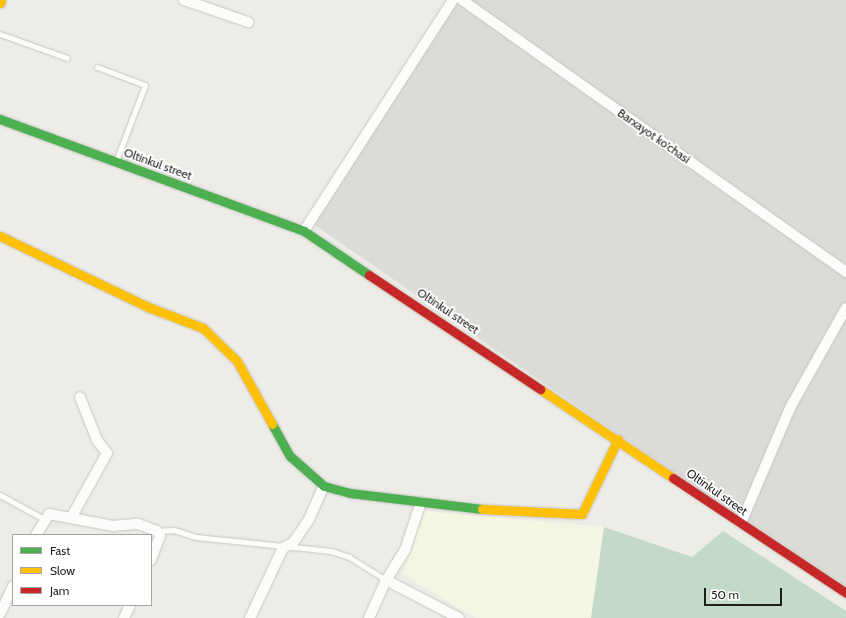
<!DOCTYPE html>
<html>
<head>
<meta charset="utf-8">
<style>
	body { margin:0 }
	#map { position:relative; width:846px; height:618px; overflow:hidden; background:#edece7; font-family:Cabin,sans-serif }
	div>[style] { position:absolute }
	.residential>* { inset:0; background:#dcdbd8 }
	.education>* { inset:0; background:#f4f6e2 }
	.cemetery>* { inset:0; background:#c4dac8 }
	.roads { filter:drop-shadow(0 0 1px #c5c5c3) drop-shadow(0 0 1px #c5c5c3) }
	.lane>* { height:5px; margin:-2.5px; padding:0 2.5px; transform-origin:2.5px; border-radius:2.5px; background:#fcfcfb }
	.street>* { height:10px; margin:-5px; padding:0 5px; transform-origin:5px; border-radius:5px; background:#fcfcfb }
	.fast>* { height:9px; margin:-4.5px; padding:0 4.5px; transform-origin:4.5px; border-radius:4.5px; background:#4caf50 }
	.slow>* { height:9px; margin:-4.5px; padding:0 4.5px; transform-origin:4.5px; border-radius:4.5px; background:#ffc107 }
	.jam>* { height:9px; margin:-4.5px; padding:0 4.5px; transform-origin:4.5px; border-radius:4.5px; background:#c62828 }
	span { translate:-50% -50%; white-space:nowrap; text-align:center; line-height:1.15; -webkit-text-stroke:3.5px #fff; paint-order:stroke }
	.street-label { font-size:12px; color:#1e1e1e }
	.legend { position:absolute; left:12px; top:534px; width:140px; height:72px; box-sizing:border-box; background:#fff; border:1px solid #a5a5a5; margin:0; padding:5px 7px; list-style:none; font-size:12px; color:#1e1e1e }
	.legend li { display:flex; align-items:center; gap:8px; height:20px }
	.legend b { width:20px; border:1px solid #a5a5a5 }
	.scale { position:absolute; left:704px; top:588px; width:78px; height:18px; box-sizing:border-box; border:2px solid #1e1e1e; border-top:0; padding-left:5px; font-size:12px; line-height:14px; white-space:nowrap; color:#1e1e1e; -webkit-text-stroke:3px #fff; paint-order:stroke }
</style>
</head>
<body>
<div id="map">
	<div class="residential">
		<i style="clip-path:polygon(451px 0,846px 0,846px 592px,306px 219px)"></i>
	</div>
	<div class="education">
		<i style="clip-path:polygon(425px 511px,604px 527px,591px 618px,476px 618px,403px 574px)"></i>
	</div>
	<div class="cemetery">
		<i style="clip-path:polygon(604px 527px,692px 557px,723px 531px,846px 611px,846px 618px,591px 618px)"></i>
	</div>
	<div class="roads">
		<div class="lane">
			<i style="left:0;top:34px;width:71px;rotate:19.7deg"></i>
			<i style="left:97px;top:67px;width:51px;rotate:20.6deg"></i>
			<i style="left:145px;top:85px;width:81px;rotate:110.9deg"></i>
			<i style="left:0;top:495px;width:50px;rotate:28.6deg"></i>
			<i style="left:157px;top:531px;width:17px;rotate:-3deg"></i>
			<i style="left:174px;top:530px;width:23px;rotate:18deg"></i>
			<i style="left:196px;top:537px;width:136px;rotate:5.9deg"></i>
			<i style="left:331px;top:551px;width:19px;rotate:18deg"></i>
			<i style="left:349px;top:557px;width:44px;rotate:31.9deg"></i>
		</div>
		<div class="street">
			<i style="left:184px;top:0;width:68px;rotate:19deg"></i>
			<i style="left:462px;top:0;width:471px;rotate:35.3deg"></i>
			<i style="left:304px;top:231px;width:275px;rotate:-57.2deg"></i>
			<i style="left:421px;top:502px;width:51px;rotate:108.4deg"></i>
			<i style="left:405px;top:550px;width:36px;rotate:122deg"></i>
			<i style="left:386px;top:580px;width:82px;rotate:27.5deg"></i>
			<i style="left:71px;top:518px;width:74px;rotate:-61deg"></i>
			<i style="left:107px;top:453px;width:16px;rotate:-128deg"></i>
			<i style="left:97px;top:440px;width:46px;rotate:-111.6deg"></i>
			<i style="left:741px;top:523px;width:127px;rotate:-66.9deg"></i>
			<i style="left:791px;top:406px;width:112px;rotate:-60.7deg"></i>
			<i style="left:36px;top:535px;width:25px;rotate:-58deg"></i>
			<i style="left:49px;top:514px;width:65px;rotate:10.6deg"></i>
			<i style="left:113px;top:526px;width:25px;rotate:-5deg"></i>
			<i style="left:138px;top:524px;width:20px;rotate:20deg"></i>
			<i style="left:157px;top:531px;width:6px;rotate:59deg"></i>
			<i style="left:160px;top:536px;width:26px;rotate:111deg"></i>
			<i style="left:0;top:614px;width:31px;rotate:-65deg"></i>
			<i style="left:124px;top:618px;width:14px;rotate:-65deg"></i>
			<i style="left:250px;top:618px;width:77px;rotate:-64.8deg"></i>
			<i style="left:283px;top:548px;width:11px;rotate:-27deg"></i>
			<i style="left:293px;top:543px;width:29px;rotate:-56deg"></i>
			<i style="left:309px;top:519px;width:36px;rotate:-66deg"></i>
			<i style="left:369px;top:618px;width:42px;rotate:-65.9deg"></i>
		</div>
		<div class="fast">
			<i style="left:0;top:119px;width:324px;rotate:20.2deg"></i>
			<i style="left:304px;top:231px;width:78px;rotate:34.1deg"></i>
			<i style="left:272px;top:424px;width:37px;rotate:61deg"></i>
			<i style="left:290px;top:456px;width:45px;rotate:41.4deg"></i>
			<i style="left:324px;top:486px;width:27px;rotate:15deg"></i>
			<i style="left:350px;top:493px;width:133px;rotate:6.9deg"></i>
		</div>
		<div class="slow">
			<i style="left:0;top:3px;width:3px;rotate:-72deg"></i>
			<i style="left:0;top:236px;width:164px;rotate:25.6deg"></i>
			<i style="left:148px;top:307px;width:59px;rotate:20.9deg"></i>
			<i style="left:203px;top:328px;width:47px;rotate:44.1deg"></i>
			<i style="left:237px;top:361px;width:72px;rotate:60.9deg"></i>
			<i style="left:540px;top:389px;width:160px;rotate:33.8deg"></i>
			<i style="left:482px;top:509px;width:100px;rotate:2.9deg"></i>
			<i style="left:582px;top:514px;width:83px;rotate:-64.4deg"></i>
		</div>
		<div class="jam">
			<i style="left:369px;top:275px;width:206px;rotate:33.7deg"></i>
			<i style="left:673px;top:478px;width:208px;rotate:33.6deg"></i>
		</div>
	</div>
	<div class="street-label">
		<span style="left:654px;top:136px;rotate:35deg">Barxayot ko'chasi</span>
		<span style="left:158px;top:164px;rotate:20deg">Oltinkul street</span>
		<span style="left:448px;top:311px;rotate:34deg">Oltinkul street</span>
		<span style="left:717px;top:492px;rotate:35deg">Oltinkul street</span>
	</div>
	<ul class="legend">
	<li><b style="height:5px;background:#4caf50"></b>Fast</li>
	<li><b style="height:5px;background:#ffc107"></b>Slow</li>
	<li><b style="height:5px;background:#c62828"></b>Jam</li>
	</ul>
	<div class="scale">50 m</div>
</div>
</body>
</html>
